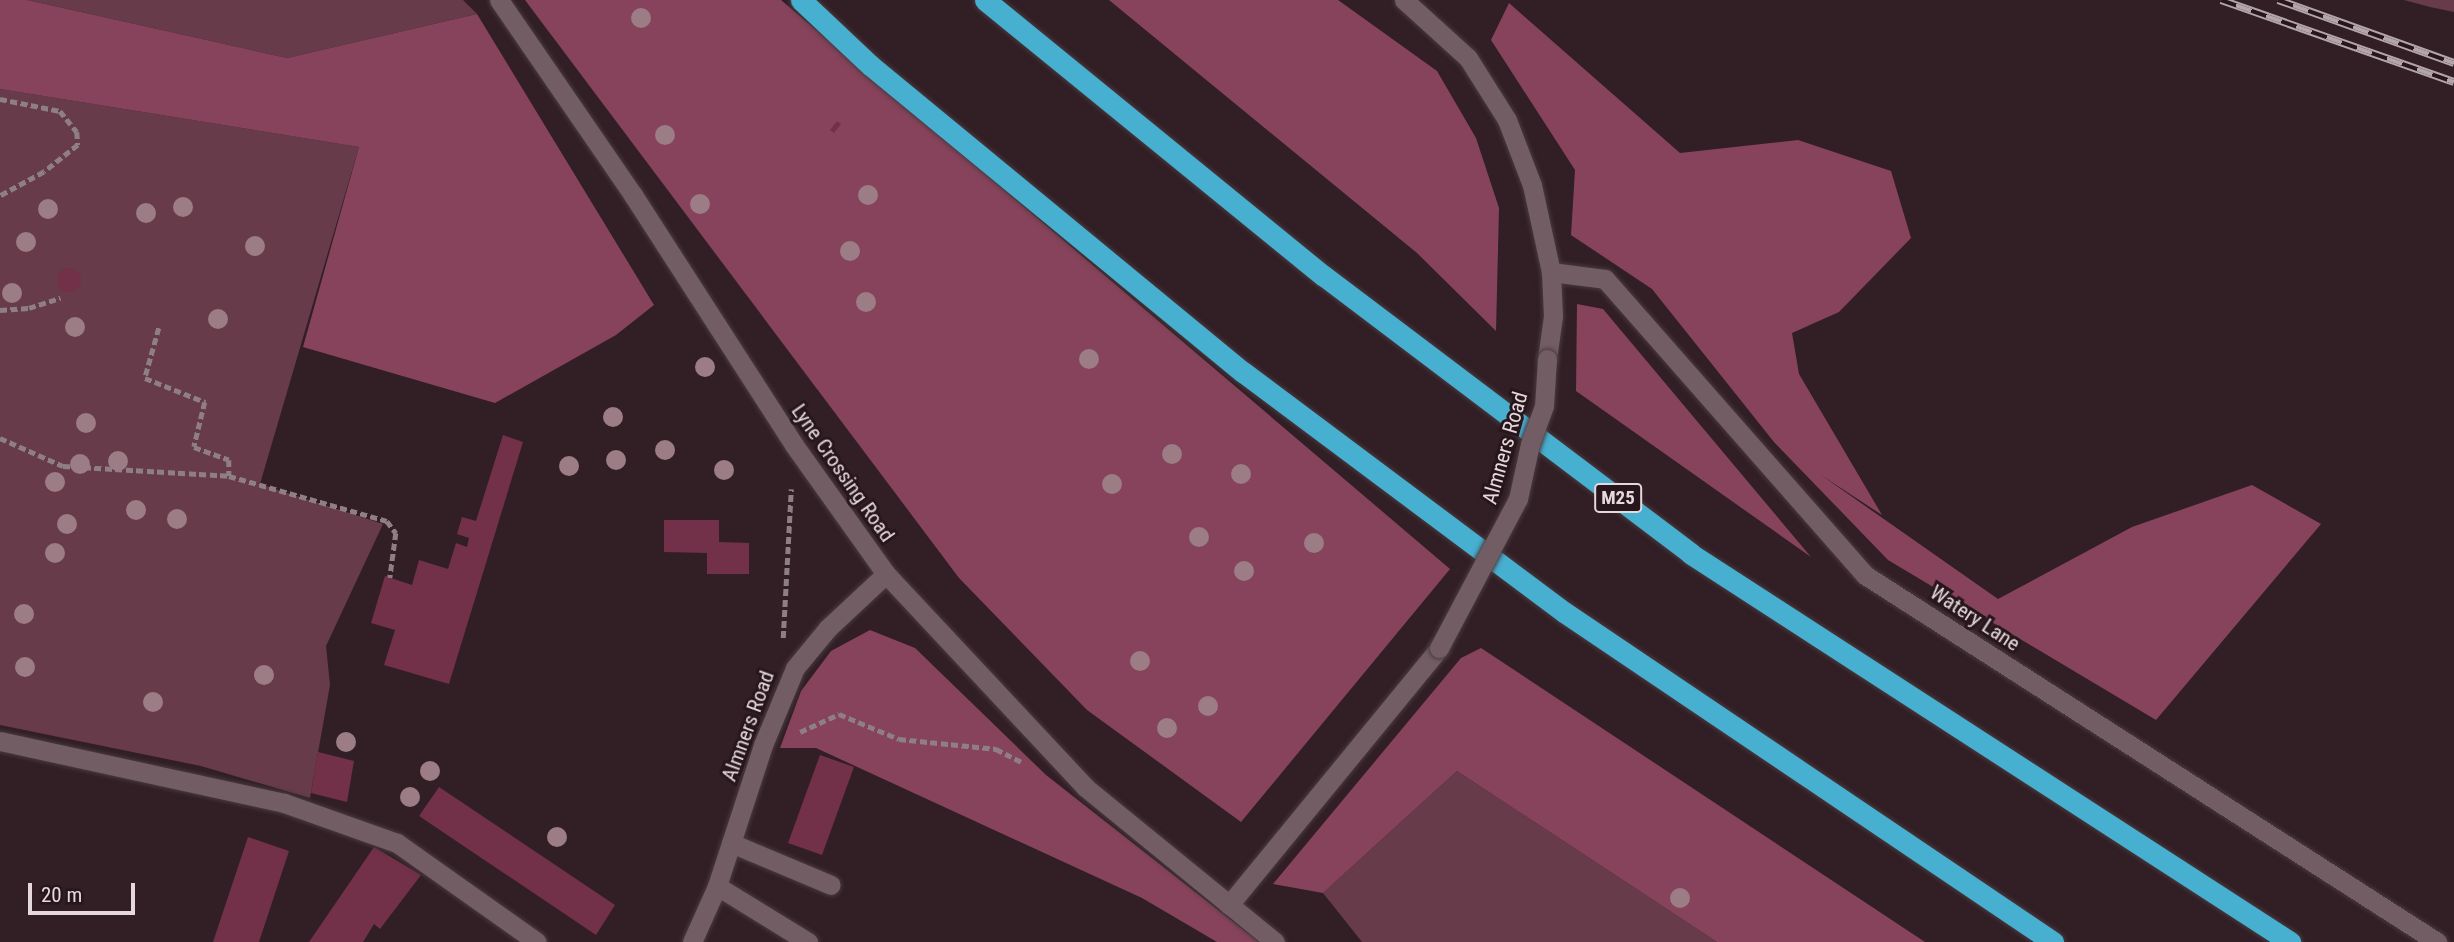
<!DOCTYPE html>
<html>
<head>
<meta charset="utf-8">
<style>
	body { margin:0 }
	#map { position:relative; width:2454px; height:942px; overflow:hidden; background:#311f25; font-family:"Roboto Condensed",sans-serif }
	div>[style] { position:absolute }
	.green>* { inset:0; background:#673b4a }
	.forest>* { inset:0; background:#87435b }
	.building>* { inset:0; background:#723049 }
	.round { border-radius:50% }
	.path>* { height:4.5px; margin-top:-2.25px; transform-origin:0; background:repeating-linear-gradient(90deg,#8e7f84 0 7px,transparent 0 10.5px) }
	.roads { filter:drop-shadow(0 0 2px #493a3f) drop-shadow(0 0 2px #493a3f) }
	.service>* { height:19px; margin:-9.5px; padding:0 9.5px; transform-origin:9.5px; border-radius:9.5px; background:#735d64 }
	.minor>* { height:19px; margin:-9.5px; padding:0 9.5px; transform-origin:9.5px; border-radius:9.5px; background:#735d64 }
	.tertiary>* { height:19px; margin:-9.5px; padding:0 9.5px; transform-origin:9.5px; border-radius:9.5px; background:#735d64 }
	.motorway>* { height:21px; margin:-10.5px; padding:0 10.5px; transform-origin:10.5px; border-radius:10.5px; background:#47afd0 }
	.rail>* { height:8px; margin-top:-4px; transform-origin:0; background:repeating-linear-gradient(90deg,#27161b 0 16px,#b3a5a9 0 32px); box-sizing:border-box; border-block:2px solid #b3a5a9 }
	.bridges { filter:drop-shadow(0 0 2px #493a3f) drop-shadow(0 0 2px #493a3f) }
	.minor-bridge>* { height:19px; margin:-9.5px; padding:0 9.5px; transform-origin:9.5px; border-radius:9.5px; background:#735d64 }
	.trees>* { width:20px; height:20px; margin:-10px; border-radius:50%; background:#9c7c85 }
	span { translate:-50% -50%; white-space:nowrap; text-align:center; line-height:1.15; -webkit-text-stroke:6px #27161b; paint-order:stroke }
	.shield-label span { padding:2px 5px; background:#27161b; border:2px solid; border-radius:5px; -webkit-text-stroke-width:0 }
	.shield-label { font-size:19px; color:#e5d9dc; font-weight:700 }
	.street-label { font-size:21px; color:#e5d9dc }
	.scale { position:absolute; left:28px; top:883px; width:107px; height:32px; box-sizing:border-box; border:4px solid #e5d9dc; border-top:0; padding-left:9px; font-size:21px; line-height:24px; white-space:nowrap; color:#e5d9dc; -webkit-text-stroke:5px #27161b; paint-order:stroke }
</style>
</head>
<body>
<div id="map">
	<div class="green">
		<i style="clip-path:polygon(27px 0,463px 0,477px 14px,287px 58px)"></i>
		<i style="clip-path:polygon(2404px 0,2454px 0,2454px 12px,2430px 7px)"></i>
		<i style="clip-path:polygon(0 89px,359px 147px,260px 484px,383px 524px,326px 646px,330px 685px,310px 798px,201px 766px,0 725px)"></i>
		<i style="clip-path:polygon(1457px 771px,1717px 942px,1362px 942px,1323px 893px)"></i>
	</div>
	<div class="forest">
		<i style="clip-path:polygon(0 0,27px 0,287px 58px,477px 14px,654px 305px,616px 335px,495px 403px,303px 347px,359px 147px,0 89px)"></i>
		<i style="clip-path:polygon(525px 0,781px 0,1450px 569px,1241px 822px,1087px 710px,959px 578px)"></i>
		<i style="clip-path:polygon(1109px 0,1338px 0,1437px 71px,1476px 138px,1499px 208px,1496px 331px,1417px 253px)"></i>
		<i style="clip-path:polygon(1509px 3px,1680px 153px,1798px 140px,1891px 171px,1911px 238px,1839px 312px,1792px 333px,1799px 374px,1882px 515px,1821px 475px,1998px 599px,2132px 527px,2252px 485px,2321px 524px,2156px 720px,1888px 560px,1774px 442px,1652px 289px,1571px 235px,1575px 170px,1491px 40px)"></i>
		<i style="clip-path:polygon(1577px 304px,1603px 309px,1811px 557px,1576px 391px)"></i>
		<i style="clip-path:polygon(870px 630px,915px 648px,1046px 775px,1259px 942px,1217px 942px,1142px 898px,816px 748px,780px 748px,801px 691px,831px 651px)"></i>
		<i style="clip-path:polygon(1481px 648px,1925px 942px,1717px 942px,1457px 771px,1323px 893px,1273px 884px,1461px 658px)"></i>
	</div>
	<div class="building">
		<i style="clip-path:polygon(837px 121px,841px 124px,834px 133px,830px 130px)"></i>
		<i class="round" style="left:57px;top:268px;width:24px;height:24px"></i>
		<i style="clip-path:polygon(503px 435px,523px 442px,449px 684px,384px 665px,395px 630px,371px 623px,385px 576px,412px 585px,419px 560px,448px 569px,456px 543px,467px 547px,469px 538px,457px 534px,462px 517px,476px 521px)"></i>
		<i style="clip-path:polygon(664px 520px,719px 520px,719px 542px,749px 543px,749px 574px,707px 574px,707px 553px,664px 552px)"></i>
		<i style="clip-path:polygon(318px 752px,354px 761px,347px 802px,311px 793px)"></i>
		<i style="clip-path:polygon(820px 755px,854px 767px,822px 855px,788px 843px)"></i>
		<i style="clip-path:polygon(439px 787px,615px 905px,596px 935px,419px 816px)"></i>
		<i style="clip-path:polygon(248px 837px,289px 851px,259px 942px,213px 942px)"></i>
		<i style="clip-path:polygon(374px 847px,421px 875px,380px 929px,374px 924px,363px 942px,309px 942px)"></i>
	</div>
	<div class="path">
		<i style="left:0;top:99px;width:61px;rotate:11.3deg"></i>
		<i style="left:60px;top:111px;width:27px;rotate:51deg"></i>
		<i style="left:77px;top:132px;width:13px;rotate:86deg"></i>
		<i style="left:78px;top:145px;width:43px;rotate:141.5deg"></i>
		<i style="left:44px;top:172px;width:50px;rotate:151.4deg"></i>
		<i style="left:0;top:310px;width:29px;rotate:-4deg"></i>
		<i style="left:29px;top:308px;width:33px;rotate:-18deg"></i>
		<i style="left:159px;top:328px;width:52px;rotate:105.6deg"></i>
		<i style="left:145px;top:378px;width:65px;rotate:21.8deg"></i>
		<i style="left:205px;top:402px;width:46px;rotate:103.7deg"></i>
		<i style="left:194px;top:447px;width:37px;rotate:20deg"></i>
		<i style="left:229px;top:460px;width:16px;rotate:90deg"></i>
		<i style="left:0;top:438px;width:69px;rotate:24deg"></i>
		<i style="left:63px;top:466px;width:166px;rotate:3.4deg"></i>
		<i style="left:229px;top:476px;width:164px;rotate:15.9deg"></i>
		<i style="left:387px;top:521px;width:15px;rotate:53deg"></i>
		<i style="left:396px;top:533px;width:45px;rotate:97.6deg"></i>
		<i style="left:783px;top:638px;width:149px;rotate:-86.9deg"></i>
		<i style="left:800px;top:732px;width:43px;rotate:-24.8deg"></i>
		<i style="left:839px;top:714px;width:65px;rotate:22.6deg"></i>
		<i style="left:899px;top:739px;width:98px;rotate:5.9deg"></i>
		<i style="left:996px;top:749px;width:30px;rotate:27deg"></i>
	</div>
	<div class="roads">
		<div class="service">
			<i style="left:1551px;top:272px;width:54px;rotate:7.4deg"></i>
			<i style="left:1605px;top:279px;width:394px;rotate:48.7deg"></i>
			<i style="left:1865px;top:575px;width:680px;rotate:32.68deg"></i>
			<i style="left:0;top:741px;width:291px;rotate:12.3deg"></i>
			<i style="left:284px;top:803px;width:120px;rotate:19.5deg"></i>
			<i style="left:397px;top:843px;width:171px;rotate:35.3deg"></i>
			<i style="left:731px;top:843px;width:108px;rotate:22.8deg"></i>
			<i style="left:717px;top:886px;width:107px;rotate:31.6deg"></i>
		</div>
		<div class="minor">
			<i style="left:1404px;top:0;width:86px;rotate:42.2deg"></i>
			<i style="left:1468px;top:58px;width:73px;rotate:57.8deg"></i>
			<i style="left:1507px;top:120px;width:70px;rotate:69deg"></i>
			<i style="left:1532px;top:185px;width:89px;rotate:77.7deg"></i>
			<i style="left:1551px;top:272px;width:44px;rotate:87.4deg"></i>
			<i style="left:1553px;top:316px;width:43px;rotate:97.9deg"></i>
			<i style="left:1229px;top:905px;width:332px;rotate:-50.7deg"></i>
			<i style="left:692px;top:942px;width:61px;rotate:-65.9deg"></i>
			<i style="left:717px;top:886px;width:148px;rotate:-71.9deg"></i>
			<i style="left:763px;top:745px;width:83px;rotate:-67.4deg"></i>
			<i style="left:795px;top:668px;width:52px;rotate:-50.5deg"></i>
			<i style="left:828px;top:628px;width:79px;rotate:-43deg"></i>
		</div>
		<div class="tertiary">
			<i style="left:499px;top:0;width:237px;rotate:55.5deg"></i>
			<i style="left:633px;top:195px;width:297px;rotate:57.2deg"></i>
			<i style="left:794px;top:445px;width:158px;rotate:54.5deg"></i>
			<i style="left:886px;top:574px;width:291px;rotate:46.9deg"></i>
			<i style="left:1085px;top:787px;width:245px;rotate:39.2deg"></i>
		</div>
		<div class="motorway">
			<i style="left:801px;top:0;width:95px;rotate:43.3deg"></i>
			<i style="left:870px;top:65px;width:483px;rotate:39.5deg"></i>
			<i style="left:1243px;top:372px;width:401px;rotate:36.8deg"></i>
			<i style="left:1564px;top:612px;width:590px;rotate:34.01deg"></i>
			<i style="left:985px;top:0;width:437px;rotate:39.2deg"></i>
			<i style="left:1324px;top:276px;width:460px;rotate:37.1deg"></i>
			<i style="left:1691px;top:554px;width:714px;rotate:32.93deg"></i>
		</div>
	</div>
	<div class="rail">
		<i style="left:2221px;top:0;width:247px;rotate:19.4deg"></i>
		<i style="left:2278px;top:0;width:187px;rotate:19.7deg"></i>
	</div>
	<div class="bridges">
		<div class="minor-bridge">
			<i style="left:1439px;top:648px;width:169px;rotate:-62.1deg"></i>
			<i style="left:1518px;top:499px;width:56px;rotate:-77.7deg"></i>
			<i style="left:1530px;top:444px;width:40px;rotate:-69.8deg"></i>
			<i style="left:1544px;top:406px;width:47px;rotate:-86.3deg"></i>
		</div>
	</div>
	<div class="trees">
		<i style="left:641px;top:18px"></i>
		<i style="left:665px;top:135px"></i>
		<i style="left:868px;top:195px"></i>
		<i style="left:700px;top:204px"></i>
		<i style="left:183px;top:207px"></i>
		<i style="left:48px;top:209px"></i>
		<i style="left:146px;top:213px"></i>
		<i style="left:26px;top:242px"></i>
		<i style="left:255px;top:246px"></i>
		<i style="left:850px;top:251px"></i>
		<i style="left:12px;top:293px"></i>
		<i style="left:866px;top:302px"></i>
		<i style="left:218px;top:319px"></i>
		<i style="left:75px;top:327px"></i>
		<i style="left:1089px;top:359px"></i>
		<i style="left:705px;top:367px"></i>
		<i style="left:613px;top:417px"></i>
		<i style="left:86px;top:423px"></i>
		<i style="left:665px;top:450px"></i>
		<i style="left:1172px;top:454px"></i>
		<i style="left:616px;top:460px"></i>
		<i style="left:118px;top:461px"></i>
		<i style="left:80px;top:464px"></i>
		<i style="left:569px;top:466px"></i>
		<i style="left:724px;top:470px"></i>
		<i style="left:1241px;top:474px"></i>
		<i style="left:55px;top:482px"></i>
		<i style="left:1112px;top:484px"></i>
		<i style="left:136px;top:510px"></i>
		<i style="left:177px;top:519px"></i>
		<i style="left:67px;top:524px"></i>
		<i style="left:1199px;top:537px"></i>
		<i style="left:1314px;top:543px"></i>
		<i style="left:55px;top:553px"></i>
		<i style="left:1244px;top:571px"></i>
		<i style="left:24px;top:614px"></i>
		<i style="left:1140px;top:661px"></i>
		<i style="left:25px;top:667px"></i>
		<i style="left:264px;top:675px"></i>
		<i style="left:153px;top:702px"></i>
		<i style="left:1208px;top:706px"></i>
		<i style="left:1167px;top:728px"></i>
		<i style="left:346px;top:742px"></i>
		<i style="left:430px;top:771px"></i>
		<i style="left:410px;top:797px"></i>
		<i style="left:557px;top:837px"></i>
		<i style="left:1680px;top:898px"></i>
	</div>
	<div class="shield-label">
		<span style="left:1618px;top:498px">M25</span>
	</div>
	<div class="street-label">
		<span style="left:1505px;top:448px;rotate:-74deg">Almners Road</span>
		<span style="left:843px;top:473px;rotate:55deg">Lyne Crossing Road</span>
		<span style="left:1975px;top:618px;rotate:33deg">Watery Lane</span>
		<span style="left:748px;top:726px;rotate:-70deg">Almners Road</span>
	</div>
	<div class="scale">20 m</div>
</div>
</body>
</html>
